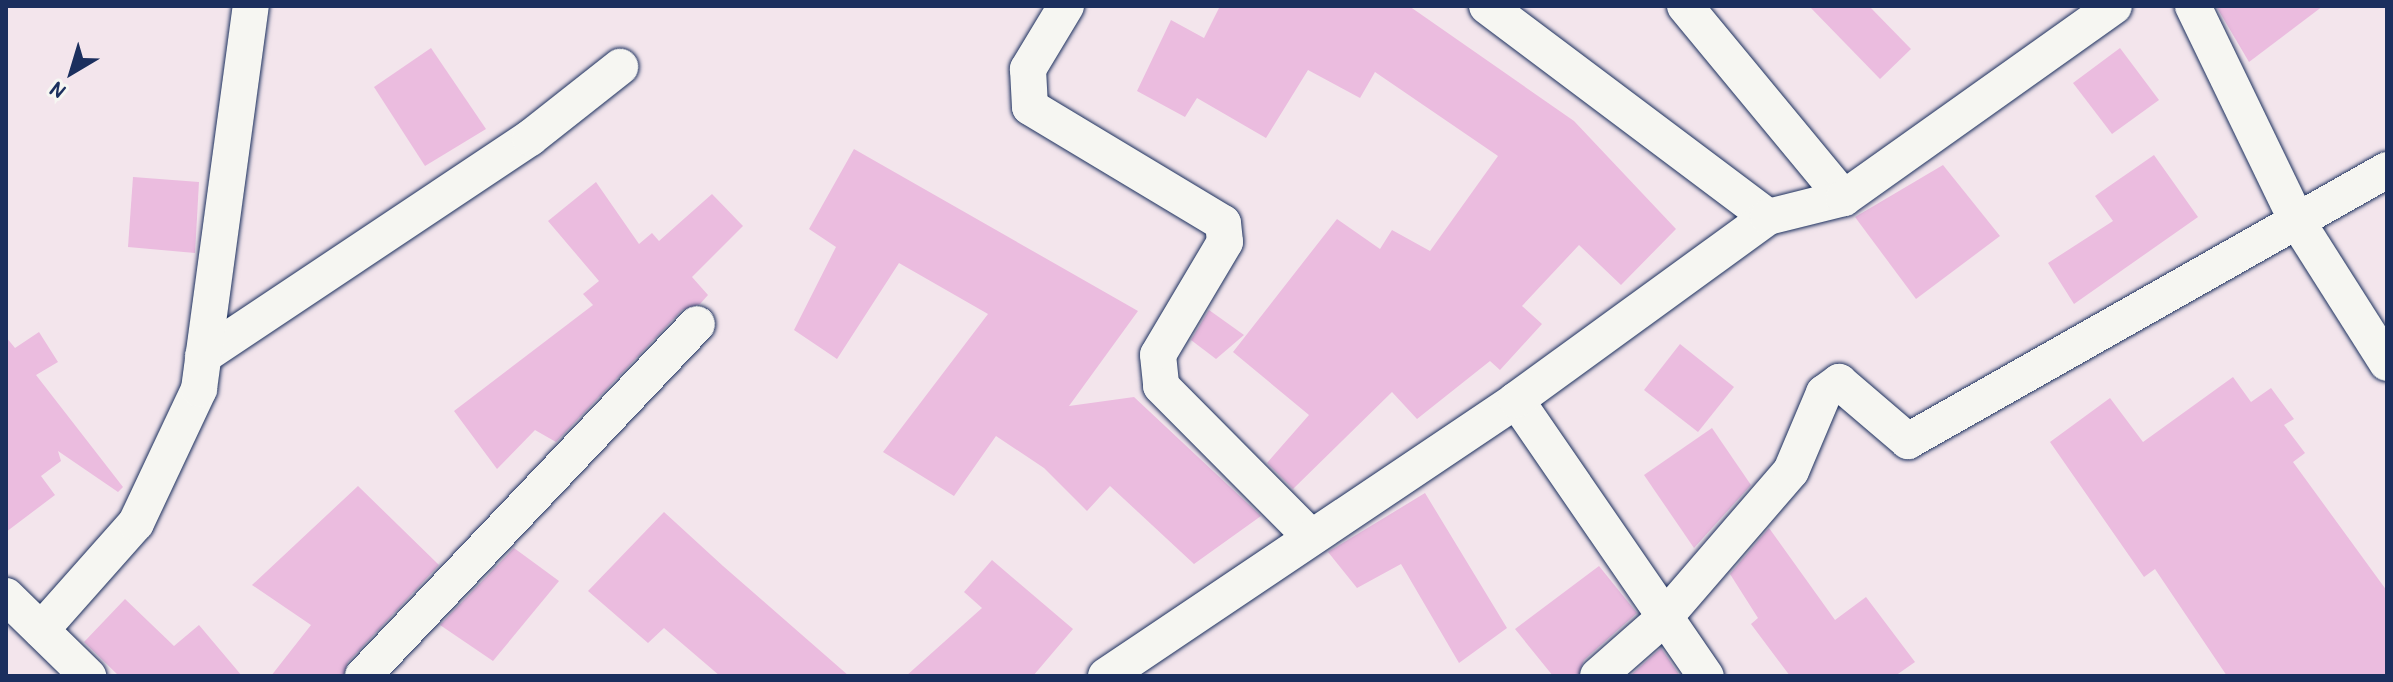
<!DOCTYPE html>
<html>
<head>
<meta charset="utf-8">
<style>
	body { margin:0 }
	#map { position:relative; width:2393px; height:682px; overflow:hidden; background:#f3e5ec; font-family:"Patrick Hand",sans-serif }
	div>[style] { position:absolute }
	.building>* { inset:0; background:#ebbcdf }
	.roads { filter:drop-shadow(0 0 2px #1b2f5e) drop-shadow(0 0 2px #1b2f5e) }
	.street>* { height:36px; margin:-18px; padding:0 18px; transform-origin:18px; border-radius:18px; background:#f6f6f2 }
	span { translate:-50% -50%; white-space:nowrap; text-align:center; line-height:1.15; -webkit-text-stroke:6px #f6f6f2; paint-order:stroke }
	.frame { position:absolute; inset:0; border:8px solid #1b2f5e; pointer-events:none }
	.north { position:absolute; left:32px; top:32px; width:80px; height:80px; -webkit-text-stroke:6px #f6f6f2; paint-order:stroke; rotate:218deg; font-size:22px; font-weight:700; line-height:32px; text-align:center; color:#1b2f5e }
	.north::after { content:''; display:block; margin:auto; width:28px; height:36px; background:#1b2f5e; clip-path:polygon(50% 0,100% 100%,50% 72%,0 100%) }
</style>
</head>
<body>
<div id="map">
	<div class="building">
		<i style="clip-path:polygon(1220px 6px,1409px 6px,1574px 121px,1676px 229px,1621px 285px,1579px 245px,1522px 306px,1542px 324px,1500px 370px,1490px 361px,1417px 419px,1392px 392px,1293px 489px,1267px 463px,1309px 415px,1233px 352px,1337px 219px,1380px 249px,1392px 230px,1430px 251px,1498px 156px,1375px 72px,1360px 98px,1308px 70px,1266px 138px,1197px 98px,1185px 117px,1137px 91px,1171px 20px,1204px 38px)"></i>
		<i style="clip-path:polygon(1809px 6px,1869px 6px,1911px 49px,1880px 79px)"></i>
		<i style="clip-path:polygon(2216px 6px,2323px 6px,2249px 62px)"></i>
		<i style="clip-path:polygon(431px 48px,486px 129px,425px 166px,374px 87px)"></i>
		<i style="clip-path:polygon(2120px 48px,2159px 100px,2112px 134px,2073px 83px)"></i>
		<i style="clip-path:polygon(854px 149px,1138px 311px,1069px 406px,1134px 397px,1261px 516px,1194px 564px,1110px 486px,1087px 511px,1044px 468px,996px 436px,954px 496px,883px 452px,988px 314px,899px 263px,837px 359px,794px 330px,836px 247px,809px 229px)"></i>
		<i style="clip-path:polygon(2154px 155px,2198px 217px,2074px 304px,2048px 263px,2113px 221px,2095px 196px)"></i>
		<i style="clip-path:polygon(1943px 165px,2000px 236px,1916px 299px,1855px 217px)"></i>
		<i style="clip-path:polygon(133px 177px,199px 182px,195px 253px,128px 247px)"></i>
		<i style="clip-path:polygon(596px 182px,639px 244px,652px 233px,659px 241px,712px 194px,743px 226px,692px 277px,708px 295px,700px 304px,682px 310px,556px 442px,535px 430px,497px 469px,454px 411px,593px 305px,583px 294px,599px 281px,548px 221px)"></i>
		<i style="clip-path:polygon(1209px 310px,1244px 335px,1216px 359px,1191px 340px)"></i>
		<i style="clip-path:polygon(39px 332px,58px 362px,36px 375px,123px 487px,118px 492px,58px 451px,61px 461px,41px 476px,55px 495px,6px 532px,6px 337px,15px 348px)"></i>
		<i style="clip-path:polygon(1680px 344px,1734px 387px,1698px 432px,1644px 390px)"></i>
		<i style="clip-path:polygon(2233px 377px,2251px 402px,2271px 388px,2294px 419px,2284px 425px,2305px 453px,2293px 462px,2387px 591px,2387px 676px,2227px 676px,2155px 569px,2144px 577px,2050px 442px,2110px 398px,2143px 442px)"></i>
		<i style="clip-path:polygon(1712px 428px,1751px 485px,1694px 548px,1644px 475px)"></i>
		<i style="clip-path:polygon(358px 486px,439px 565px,348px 662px,343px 676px,271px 676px,311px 625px,252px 585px)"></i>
		<i style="clip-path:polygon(1425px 493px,1507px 628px,1459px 663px,1401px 564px,1357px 588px,1328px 552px)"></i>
		<i style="clip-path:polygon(664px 512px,723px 566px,849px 676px,720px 676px,664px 628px,648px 643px,588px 591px)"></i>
		<i style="clip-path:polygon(1769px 528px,1835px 620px,1866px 597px,1915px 662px,1895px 676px,1790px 676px,1751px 624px,1758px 618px,1730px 574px)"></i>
		<i style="clip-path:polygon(514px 548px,559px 581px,493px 661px,440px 625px)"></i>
		<i style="clip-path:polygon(992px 560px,1073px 629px,1033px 676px,906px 676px,982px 608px,964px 592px)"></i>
		<i style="clip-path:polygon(1599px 566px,1637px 613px,1584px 660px,1578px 676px,1553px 676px,1515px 629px)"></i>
		<i style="clip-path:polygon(125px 599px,174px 646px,199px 625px,242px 676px,119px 676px,84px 642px)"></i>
		<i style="clip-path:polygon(1661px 648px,1680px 676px,1630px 676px)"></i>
	</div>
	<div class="roads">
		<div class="street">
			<i style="left:1066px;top:6px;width:74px;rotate:121.1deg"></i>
			<i style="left:1028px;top:69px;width:38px;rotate:87deg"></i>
			<i style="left:1030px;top:107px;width:225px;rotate:31deg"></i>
			<i style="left:1223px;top:223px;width:19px;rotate:84deg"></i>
			<i style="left:1225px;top:242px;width:131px;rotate:120.7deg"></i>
			<i style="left:1158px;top:355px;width:31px;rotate:84deg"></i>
			<i style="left:1161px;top:386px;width:213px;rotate:45.2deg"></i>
			<i style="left:1487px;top:6px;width:351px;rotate:36.9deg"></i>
			<i style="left:1685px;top:6px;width:249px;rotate:50.4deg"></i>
			<i style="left:2193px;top:6px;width:239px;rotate:64.2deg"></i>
			<i style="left:2297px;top:221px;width:168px;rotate:57.6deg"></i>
			<i style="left:203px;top:356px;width:393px;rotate:-33.7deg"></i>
			<i style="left:530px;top:138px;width:115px;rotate:-38.3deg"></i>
			<i style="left:1516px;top:400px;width:335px;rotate:55.5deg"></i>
			<i style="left:6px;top:596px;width:115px;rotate:44.3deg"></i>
			<i style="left:41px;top:630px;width:143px;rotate:-48.4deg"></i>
			<i style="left:136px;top:523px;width:148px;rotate:-64.8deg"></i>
			<i style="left:199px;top:389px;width:387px;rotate:-82.3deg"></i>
			<i style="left:363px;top:676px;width:485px;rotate:-46.5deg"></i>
			<i style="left:1106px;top:676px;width:494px;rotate:-33.9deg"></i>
			<i style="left:1516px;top:400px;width:311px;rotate:-36deg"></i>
			<i style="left:1768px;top:217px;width:78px;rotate:-14deg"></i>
			<i style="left:1844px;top:198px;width:331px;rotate:-35.4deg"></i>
			<i style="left:1598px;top:676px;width:88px;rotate:-41.3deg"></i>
			<i style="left:1664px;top:618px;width:194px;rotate:-49.2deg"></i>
			<i style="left:1791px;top:471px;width:85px;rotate:-67.1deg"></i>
			<i style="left:1824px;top:393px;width:19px;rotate:-36deg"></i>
			<i style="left:1839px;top:382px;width:91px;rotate:40.5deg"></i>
			<i style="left:1908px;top:441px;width:550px;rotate:-29.5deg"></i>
		</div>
	</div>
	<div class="frame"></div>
	<div class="north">N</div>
</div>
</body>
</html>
